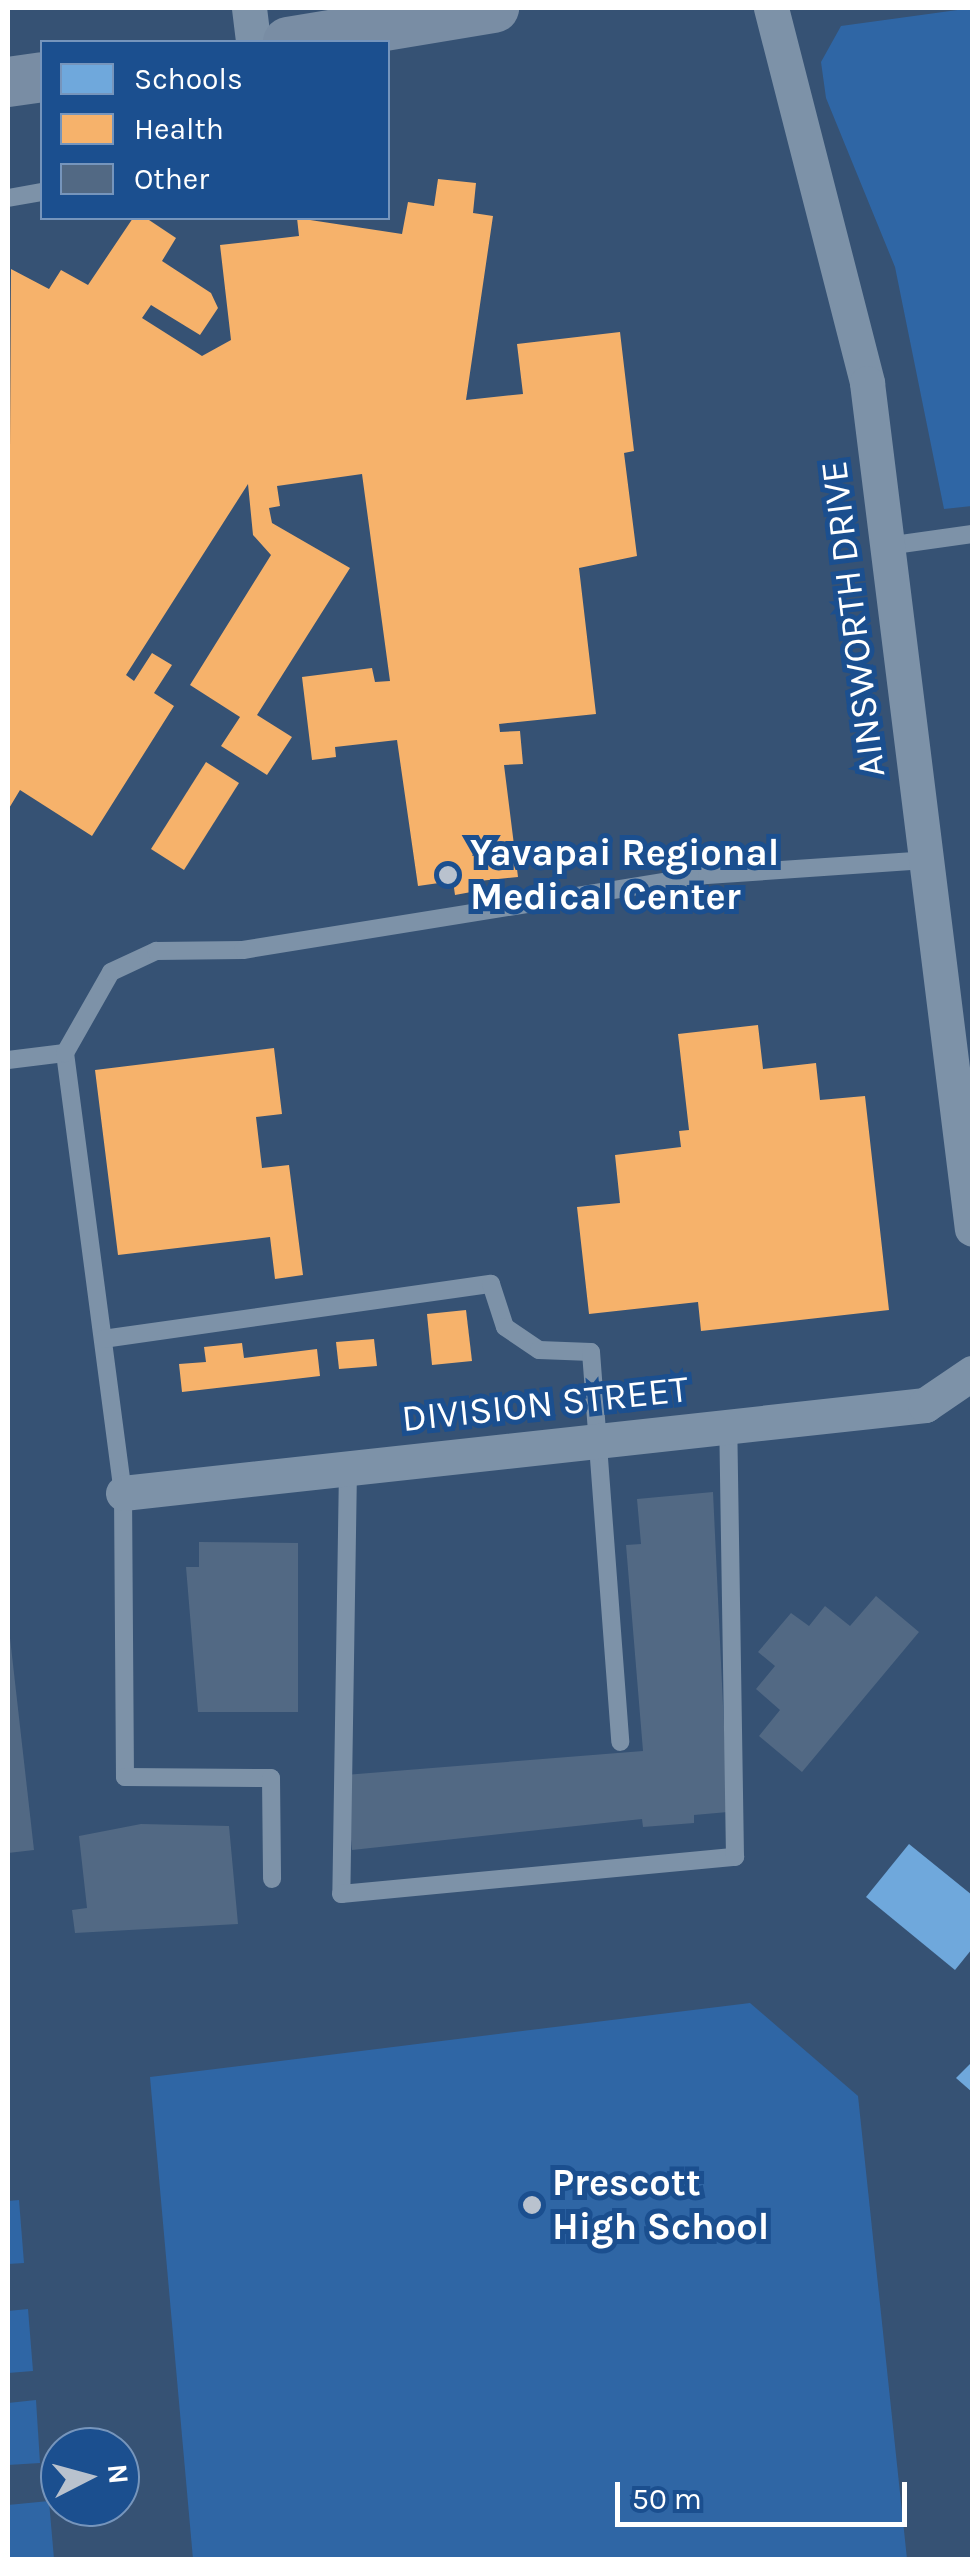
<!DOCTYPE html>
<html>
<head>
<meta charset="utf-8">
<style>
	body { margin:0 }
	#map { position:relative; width:980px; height:2567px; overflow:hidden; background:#365274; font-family:Karla,sans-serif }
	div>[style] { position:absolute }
	.green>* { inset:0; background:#2f66a5 }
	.schools>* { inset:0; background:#6fa8dc }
	.health>* { inset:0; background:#f6b26b }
	.building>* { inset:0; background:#526984 }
	.lane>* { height:18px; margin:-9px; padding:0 9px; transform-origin:9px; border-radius:9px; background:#7d92a8 }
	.street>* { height:35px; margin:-17.5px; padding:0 17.5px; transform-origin:17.5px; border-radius:17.5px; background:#7d92a8 }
	.secondary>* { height:50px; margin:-25px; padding:0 25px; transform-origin:25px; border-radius:25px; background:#798da4 }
	.dots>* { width:28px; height:28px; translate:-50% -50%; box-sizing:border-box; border:5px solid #1b4f8f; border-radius:50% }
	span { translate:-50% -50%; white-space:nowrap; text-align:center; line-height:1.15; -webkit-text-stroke:10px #1b4f8f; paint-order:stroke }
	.street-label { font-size:38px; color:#fff }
	.poi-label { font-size:38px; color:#fff; font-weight:700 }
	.left { translate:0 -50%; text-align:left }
	.frame { position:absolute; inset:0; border:10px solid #fff; pointer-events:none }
	.legend { position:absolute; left:40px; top:40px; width:350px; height:180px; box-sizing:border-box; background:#1b4f8f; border:2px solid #7695bc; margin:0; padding:12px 18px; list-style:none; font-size:30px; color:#fff }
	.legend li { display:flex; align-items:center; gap:20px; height:50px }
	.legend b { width:50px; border:2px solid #7695bc }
	.north { position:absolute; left:40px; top:2427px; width:100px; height:100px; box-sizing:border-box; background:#1b4f8f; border:2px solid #7695bc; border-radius:50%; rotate:84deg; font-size:28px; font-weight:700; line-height:40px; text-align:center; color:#fff }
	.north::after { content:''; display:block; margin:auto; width:35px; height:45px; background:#b9c2ce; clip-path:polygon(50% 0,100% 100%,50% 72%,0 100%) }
	.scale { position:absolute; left:615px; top:2482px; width:292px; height:45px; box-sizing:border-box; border:5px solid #fff; border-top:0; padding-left:12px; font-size:30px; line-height:35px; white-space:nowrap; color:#fff; -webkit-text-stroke:8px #1b4f8f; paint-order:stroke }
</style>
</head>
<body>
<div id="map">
	<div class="green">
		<i style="clip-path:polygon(972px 8px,972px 506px,944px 509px,895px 267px,826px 98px,821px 62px,841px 26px)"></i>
		<i style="clip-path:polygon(750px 2003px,858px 2096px,907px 2559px,193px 2559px,150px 2077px)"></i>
		<i style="clip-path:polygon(19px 2200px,24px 2263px,8px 2264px,8px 2201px)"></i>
		<i style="clip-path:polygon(28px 2309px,33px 2371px,8px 2373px,8px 2311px)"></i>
		<i style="clip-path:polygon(36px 2400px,40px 2463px,8px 2465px,8px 2403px)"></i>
		<i style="clip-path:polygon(49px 2501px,54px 2559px,8px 2559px,8px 2505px)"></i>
	</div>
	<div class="schools">
		<i style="clip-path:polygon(909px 1844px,972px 1895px,972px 1949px,955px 1970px,866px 1897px)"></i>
		<i style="clip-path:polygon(972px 2062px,972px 2092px,956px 2078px)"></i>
	</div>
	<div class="health">
		<i style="clip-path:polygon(438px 179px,476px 183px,473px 213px,493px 216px,466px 400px,523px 394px,517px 344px,620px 332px,634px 451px,624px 453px,637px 556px,579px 568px,596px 714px,499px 724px,500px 732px,520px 731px,523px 764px,504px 765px,518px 877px,479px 881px,482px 890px,455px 895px,453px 881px,418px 886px,397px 740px,335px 747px,336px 757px,312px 760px,302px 677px,372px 668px,375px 682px,390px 681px,362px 474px,277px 486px,280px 506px,269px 508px,272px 523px,350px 568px,257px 715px,292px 737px,267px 775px,221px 746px,240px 717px,190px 685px,271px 555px,253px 535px,248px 484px,126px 675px,134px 681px,152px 653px,172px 665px,154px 693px,174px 706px,92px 836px,20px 790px,8px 810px,11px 269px,49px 289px,61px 270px,88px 285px,133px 218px,146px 218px,176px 238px,162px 261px,211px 293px,218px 308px,200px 335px,151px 305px,142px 318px,202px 356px,231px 340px,220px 245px,299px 236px,297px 218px,402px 234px,408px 202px,434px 206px)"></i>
		<i style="clip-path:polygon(206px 762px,239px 783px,184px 870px,151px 849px)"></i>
		<i style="clip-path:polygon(758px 1025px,763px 1069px,816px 1063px,820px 1100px,865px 1096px,889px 1310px,701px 1331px,698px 1302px,589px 1314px,577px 1207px,620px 1203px,615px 1155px,681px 1147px,679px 1131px,689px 1130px,678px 1034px)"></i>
		<i style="clip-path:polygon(274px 1048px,282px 1114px,256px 1117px,262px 1168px,289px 1165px,303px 1275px,275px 1279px,270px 1237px,118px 1255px,95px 1070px)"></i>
		<i style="clip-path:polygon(466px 1310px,472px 1361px,432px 1365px,427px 1314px)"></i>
		<i style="clip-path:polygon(374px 1339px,377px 1366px,339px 1369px,336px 1342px)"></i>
		<i style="clip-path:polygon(242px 1343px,244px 1358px,317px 1349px,320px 1376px,182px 1392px,179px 1364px,206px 1362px,204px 1347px)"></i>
	</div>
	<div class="building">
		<i style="clip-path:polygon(713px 1492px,728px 1812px,694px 1815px,694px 1823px,643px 1827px,642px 1819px,352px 1850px,345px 1775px,643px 1751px,626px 1545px,641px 1544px,637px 1499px)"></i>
		<i style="clip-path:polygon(199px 1542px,298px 1543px,298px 1712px,198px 1712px,186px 1567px,199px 1567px)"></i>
		<i style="clip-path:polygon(876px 1596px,919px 1632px,802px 1772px,759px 1736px,780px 1710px,756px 1689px,775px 1666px,758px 1652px,791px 1613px,809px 1626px,825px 1606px,850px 1626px)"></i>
		<i style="clip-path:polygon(10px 1638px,34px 1850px,8px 1853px,8px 1639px)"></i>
		<i style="clip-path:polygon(141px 1824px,229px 1826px,238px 1924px,75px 1933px,72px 1910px,87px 1908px,79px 1836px)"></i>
	</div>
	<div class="lane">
		<i style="left:8px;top:198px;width:35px;rotate:-10deg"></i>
		<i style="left:887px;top:546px;width:86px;rotate:-8deg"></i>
		<i style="left:65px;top:1053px;width:444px;rotate:82.5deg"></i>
		<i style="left:123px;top:1493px;width:284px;rotate:89.6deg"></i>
		<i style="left:125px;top:1777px;width:146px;rotate:0.4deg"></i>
		<i style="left:271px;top:1778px;width:101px;rotate:89.4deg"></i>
		<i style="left:8px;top:1060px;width:57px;rotate:-7deg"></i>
		<i style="left:65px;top:1053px;width:93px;rotate:-60.4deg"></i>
		<i style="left:111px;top:972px;width:50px;rotate:-25deg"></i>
		<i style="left:156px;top:951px;width:87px;rotate:-0.7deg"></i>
		<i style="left:243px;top:950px;width:470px;rotate:-9.2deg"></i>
		<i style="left:707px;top:875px;width:219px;rotate:-3.9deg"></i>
		<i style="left:103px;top:1339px;width:392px;rotate:-8.1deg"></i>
		<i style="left:491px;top:1284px;width:45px;rotate:72deg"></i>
		<i style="left:505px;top:1327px;width:41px;rotate:34.1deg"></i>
		<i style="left:539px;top:1350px;width:52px;rotate:2.2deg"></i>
		<i style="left:591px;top:1352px;width:391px;rotate:85.7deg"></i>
		<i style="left:348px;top:1469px;width:425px;rotate:90.9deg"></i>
		<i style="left:341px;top:1894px;width:396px;rotate:-5.4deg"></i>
		<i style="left:735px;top:1857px;width:430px;rotate:-90.9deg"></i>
	</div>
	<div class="street">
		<i style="left:249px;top:8px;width:34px;rotate:83deg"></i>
		<i style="left:771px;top:8px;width:387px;rotate:75.6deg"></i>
		<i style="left:867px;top:383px;width:852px;rotate:82.93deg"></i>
		<i style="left:123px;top:1493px;width:807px;rotate:-6.26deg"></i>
		<i style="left:925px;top:1405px;width:57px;rotate:-34.2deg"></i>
	</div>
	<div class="secondary">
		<i style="left:288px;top:42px;width:209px;rotate:-9.4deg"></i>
		<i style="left:8px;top:82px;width:34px;rotate:-8deg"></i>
	</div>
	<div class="dots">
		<i style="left:448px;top:875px;background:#b9c2ce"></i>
		<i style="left:532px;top:2205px;background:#b9c2ce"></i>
	</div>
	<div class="street-label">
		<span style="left:853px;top:619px;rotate:-97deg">AINSWORTH DRIVE</span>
		<span style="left:545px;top:1404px;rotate:-6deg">DIVISION STREET</span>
	</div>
	<div class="poi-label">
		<span class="left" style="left:470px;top:875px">Yavapai Regional<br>Medical Center</span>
		<span class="left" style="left:552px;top:2205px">Prescott<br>High School</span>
	</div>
	<div class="frame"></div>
	<ul class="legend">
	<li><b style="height:28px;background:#6fa8dc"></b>Schools</li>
	<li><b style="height:28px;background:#f6b26b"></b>Health</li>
	<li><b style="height:28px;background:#526984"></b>Other</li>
	</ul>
	<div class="north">N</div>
	<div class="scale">50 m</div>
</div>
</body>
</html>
